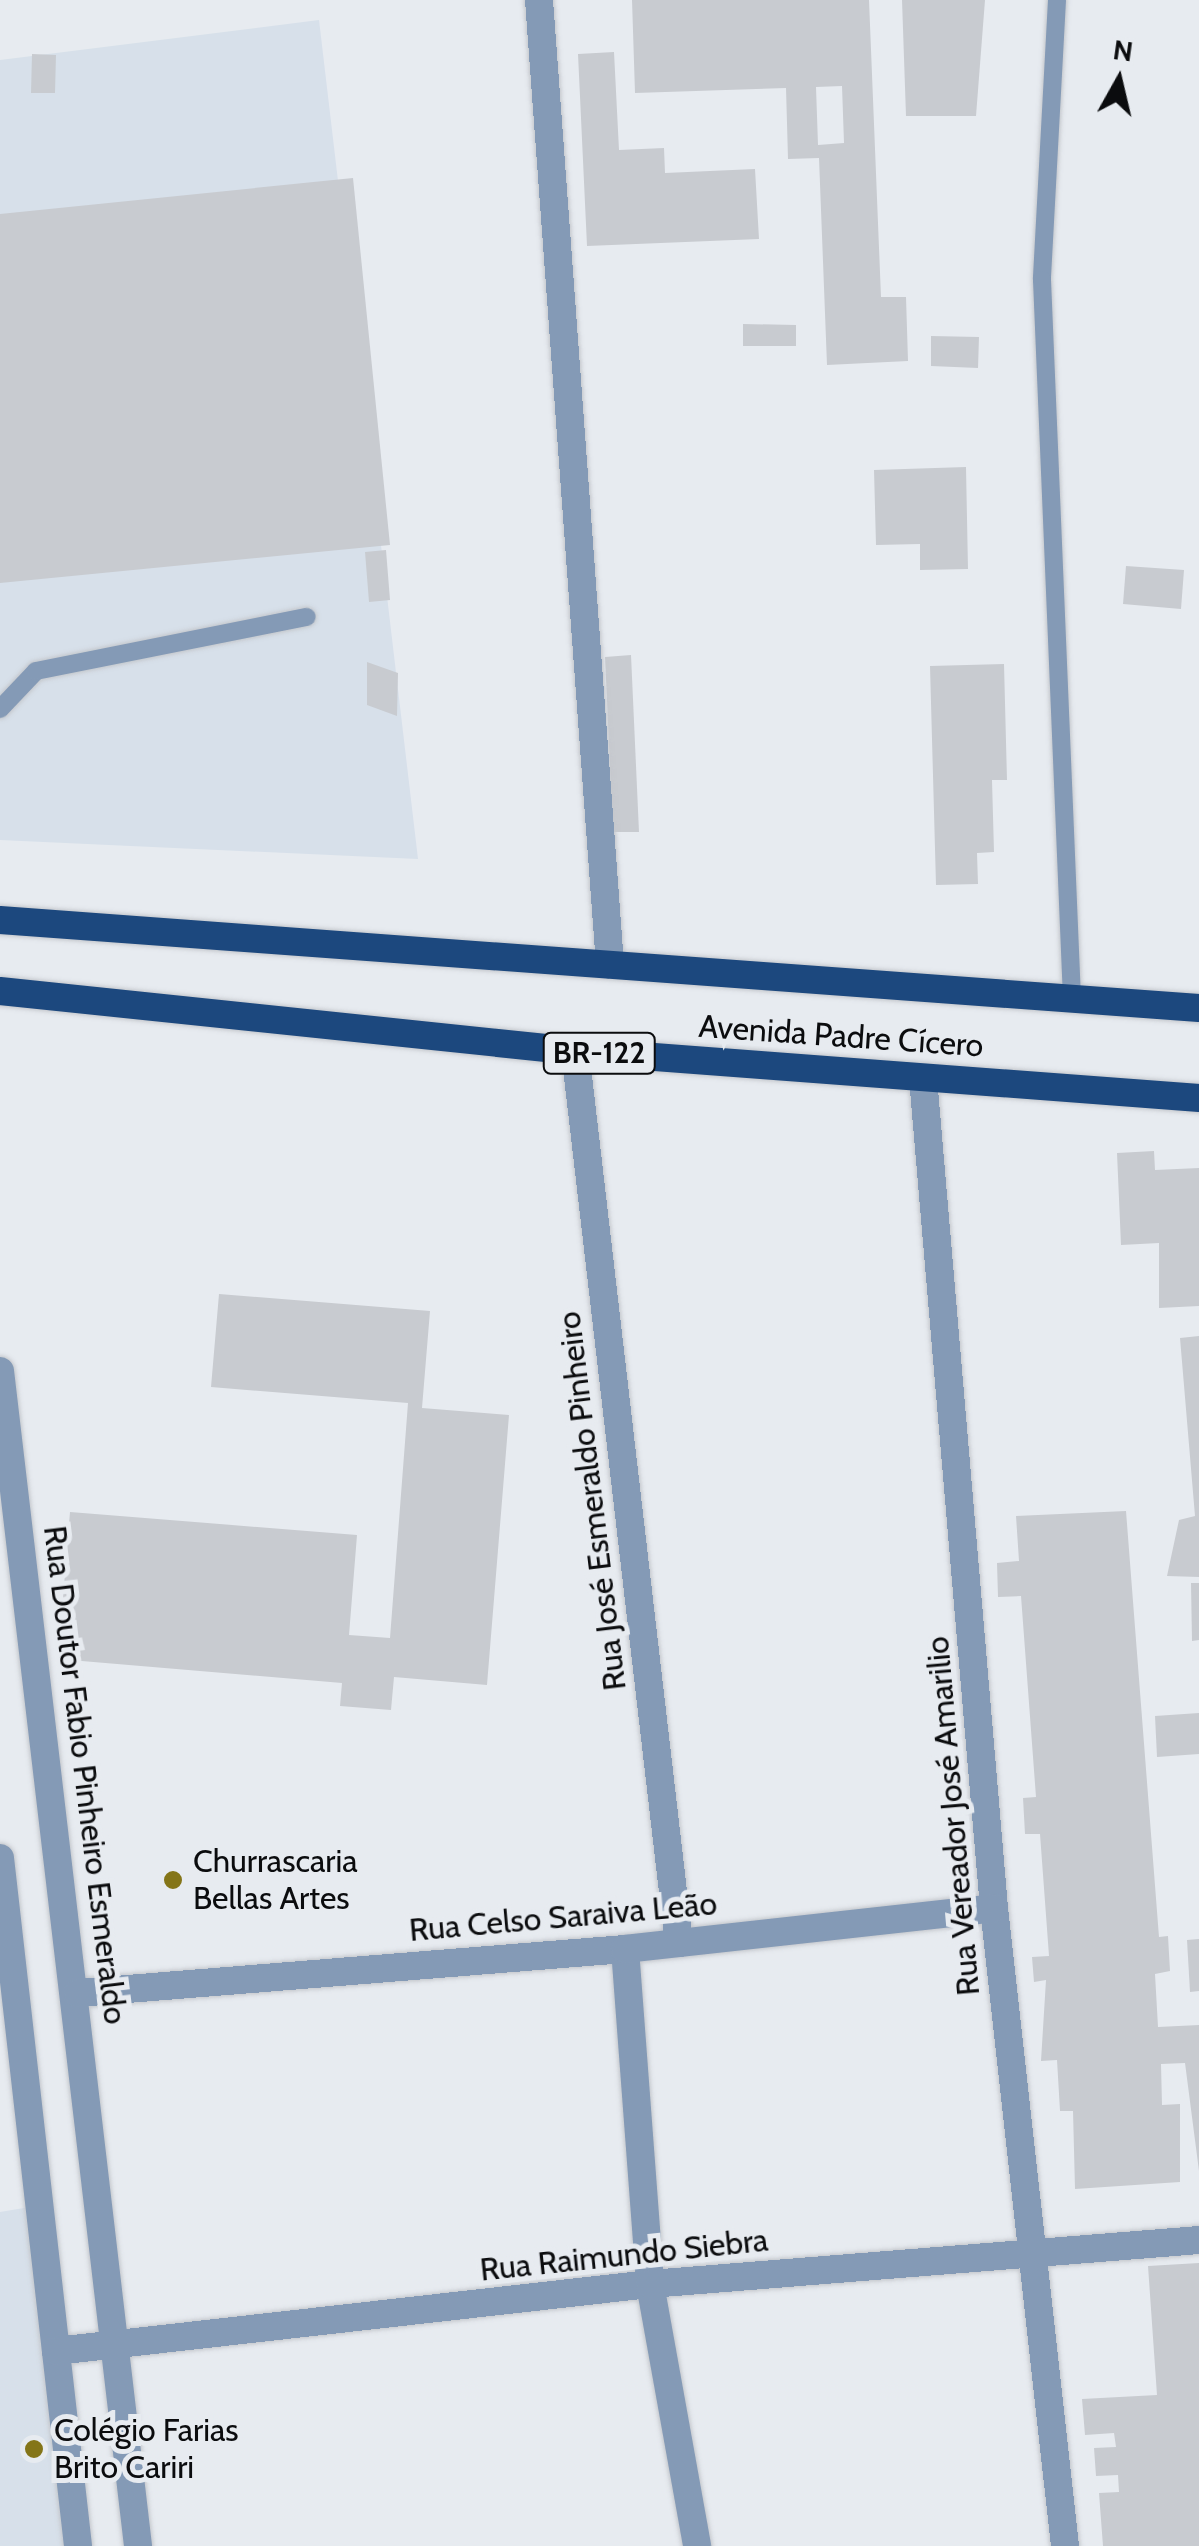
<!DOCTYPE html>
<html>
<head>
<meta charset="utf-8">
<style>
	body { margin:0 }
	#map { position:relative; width:1199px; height:2546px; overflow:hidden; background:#e7ebf0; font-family:Cabin,sans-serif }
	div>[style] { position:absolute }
	.built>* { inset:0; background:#d7e0ea }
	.building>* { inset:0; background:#c8cbd0 }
	.roads { filter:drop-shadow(0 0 2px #c4c7cc) drop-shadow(0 0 2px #c4c7cc) }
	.service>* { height:18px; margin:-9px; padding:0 9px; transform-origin:9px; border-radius:9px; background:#849ab6 }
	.minor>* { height:28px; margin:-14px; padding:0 14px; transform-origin:14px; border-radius:14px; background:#849ab6 }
	.trunk>* { height:28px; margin:-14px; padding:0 14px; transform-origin:14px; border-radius:14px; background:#1c487e }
	.dots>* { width:28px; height:28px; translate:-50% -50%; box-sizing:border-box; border:5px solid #e7ebf0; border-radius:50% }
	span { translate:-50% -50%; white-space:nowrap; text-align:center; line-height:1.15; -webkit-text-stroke:10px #e7ebf0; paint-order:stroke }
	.shield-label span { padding:2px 8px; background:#e7ebf0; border:2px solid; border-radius:8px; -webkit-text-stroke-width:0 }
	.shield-label { font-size:30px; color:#0b0c0e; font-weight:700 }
	.street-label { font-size:32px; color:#0b0c0e }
	.poi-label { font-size:32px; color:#0b0c0e }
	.left { translate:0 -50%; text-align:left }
	.north { position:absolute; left:1069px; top:30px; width:100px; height:100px; -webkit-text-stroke:8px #e7ebf0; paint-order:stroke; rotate:8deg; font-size:28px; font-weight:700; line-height:40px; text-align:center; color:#0b0c0e }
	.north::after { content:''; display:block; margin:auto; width:35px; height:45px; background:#0b0c0e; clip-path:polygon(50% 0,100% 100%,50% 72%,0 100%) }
</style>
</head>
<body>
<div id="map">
	<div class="built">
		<i style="clip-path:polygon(319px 20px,418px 859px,0 840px,0 60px)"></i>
		<i style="clip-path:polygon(42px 2205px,78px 2546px,0 2546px,0 2212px)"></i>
	</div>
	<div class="building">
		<i style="clip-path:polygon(evenodd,632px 0,869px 0,881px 297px,906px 297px,908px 361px,827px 365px,819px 158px,788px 159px,786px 88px,635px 93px,632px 0,842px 86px,844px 143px,818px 145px,816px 87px,842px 86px)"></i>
		<i style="clip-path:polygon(902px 0,985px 0,976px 116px,906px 116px)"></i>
		<i style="clip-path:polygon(614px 52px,619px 150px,664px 148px,665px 173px,755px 169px,759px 239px,587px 246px,578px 54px)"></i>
		<i style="clip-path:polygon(32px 54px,56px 55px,55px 93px,31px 93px)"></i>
		<i style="clip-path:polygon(353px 178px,390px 545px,0 583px,0 214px)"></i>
		<i style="clip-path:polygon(743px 324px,796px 325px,796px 346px,743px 346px)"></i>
		<i style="clip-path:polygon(931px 336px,979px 337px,978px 368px,931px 366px)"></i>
		<i style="clip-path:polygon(966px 467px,968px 569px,920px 570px,920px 544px,876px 545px,874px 470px)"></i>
		<i style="clip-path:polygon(386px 550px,390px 600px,369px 602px,365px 552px)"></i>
		<i style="clip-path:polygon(1126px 566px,1184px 570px,1181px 609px,1123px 604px)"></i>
		<i style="clip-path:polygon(631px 655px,639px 832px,613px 832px,605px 657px)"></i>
		<i style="clip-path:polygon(367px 662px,398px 673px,397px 716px,367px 705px)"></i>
		<i style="clip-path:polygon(1004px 664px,1007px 780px,992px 780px,994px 852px,977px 853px,978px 884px,936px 885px,930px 666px)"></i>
		<i style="clip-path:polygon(1154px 1151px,1155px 1170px,1199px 1168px,1199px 1306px,1159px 1308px,1159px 1243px,1121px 1245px,1117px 1153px)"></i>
		<i style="clip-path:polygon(219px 1294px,430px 1311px,422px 1408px,509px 1415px,487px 1685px,394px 1677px,391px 1710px,340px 1706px,342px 1683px,58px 1659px,70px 1512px,357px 1535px,349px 1635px,390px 1638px,408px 1403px,211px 1387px)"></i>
		<i style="clip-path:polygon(1199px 1336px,1199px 1577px,1167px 1576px,1179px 1520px,1195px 1516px,1180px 1338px)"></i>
		<i style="clip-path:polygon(1126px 1511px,1159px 1937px,1168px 1936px,1170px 1971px,1155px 1974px,1158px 2027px,1199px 2025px,1199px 2171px,1185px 2063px,1161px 2064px,1162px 2105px,1180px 2104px,1180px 2182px,1075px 2189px,1073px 2111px,1060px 2111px,1057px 2060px,1041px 2061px,1046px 1980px,1034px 1982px,1032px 1957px,1049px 1956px,1040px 1834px,1025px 1834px,1023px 1798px,1036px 1797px,1021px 1596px,998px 1597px,997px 1563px,1019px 1561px,1016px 1516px)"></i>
		<i style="clip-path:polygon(1191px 1583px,1199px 1583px,1199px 1640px,1192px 1641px)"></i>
		<i style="clip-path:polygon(1199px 1713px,1199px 1754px,1157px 1757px,1155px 1716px)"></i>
		<i style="clip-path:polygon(1199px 1939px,1199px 1991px,1190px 1992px,1187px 1940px)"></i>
		<i style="clip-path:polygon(1199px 2263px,1199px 2546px,1103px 2546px,1099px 2493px,1119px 2492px,1118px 2475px,1096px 2476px,1094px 2448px,1116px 2447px,1114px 2433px,1085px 2435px,1082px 2399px,1157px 2395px,1148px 2266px)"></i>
	</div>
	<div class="roads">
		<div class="service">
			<i style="left:1057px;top:0;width:280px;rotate:93.1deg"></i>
			<i style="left:1042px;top:280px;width:720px;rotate:87.61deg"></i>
			<i style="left:0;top:709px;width:52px;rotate:-46.5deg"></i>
			<i style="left:36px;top:671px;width:276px;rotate:-11.3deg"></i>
		</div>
		<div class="minor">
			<i style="left:539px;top:0;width:967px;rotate:85.79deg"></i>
			<i style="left:575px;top:1051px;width:898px;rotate:83.35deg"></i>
			<i style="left:923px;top:1078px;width:833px;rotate:85.11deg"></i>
			<i style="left:994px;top:1908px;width:642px;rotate:83.65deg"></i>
			<i style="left:0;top:1371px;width:1183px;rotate:83.3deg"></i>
			<i style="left:0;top:1858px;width:692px;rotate:83.53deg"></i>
			<i style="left:625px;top:1949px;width:336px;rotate:85.7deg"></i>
			<i style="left:650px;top:2284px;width:266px;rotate:79.8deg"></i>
			<i style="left:78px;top:1993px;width:549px;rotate:-4.6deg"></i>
			<i style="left:625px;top:1949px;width:371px;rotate:-6.3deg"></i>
			<i style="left:56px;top:2351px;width:598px;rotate:-6.44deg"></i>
			<i style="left:650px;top:2284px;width:551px;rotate:-4.58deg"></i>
		</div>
		<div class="trunk">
			<i style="left:0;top:920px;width:1202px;rotate:4.2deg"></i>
			<i style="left:0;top:991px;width:578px;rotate:5.96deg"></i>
			<i style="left:575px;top:1051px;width:626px;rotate:4.31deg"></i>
		</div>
	</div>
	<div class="dots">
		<i style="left:173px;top:1880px;background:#847518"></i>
		<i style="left:34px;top:2449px;background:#847518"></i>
	</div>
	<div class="shield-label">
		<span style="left:599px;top:1053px">BR-122</span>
	</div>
	<div class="street-label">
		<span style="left:841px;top:1036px;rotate:4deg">Avenida Padre Cícero</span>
		<span style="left:592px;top:1501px;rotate:-97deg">Rua José Esmeraldo Pinheiro</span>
		<span style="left:85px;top:1775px;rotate:83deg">Rua Doutor Fabio Pinheiro Esmeraldo</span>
		<span style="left:953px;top:1816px;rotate:-95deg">Rua Vereador José Amarilio</span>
		<span style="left:563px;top:1917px;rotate:-5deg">Rua Celso Saraiva Leão</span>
		<span style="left:624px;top:2255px;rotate:-6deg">Rua Raimundo Siebra</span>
	</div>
	<div class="poi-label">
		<span class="left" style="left:193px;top:1880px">Churrascaria<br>Bellas Artes</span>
		<span class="left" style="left:54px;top:2449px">Colégio Farias<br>Brito Cariri</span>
	</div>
	<div class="north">N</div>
</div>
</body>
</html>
